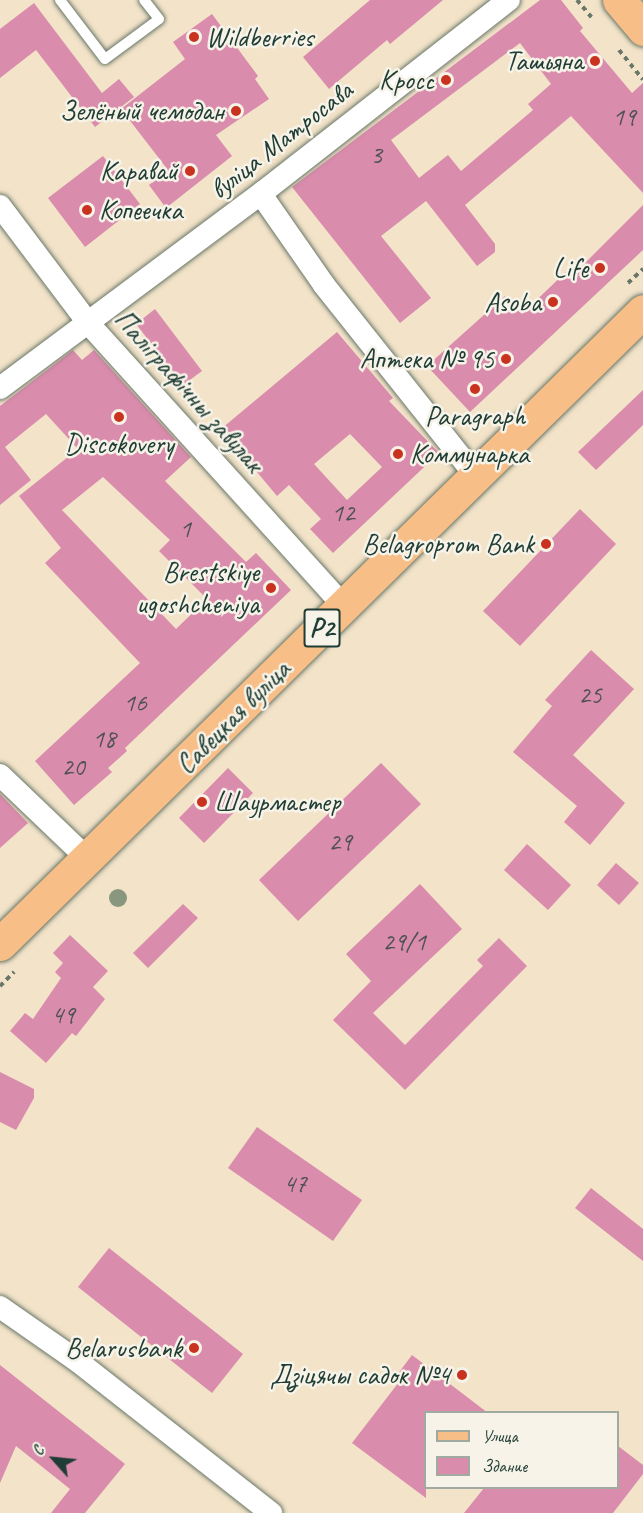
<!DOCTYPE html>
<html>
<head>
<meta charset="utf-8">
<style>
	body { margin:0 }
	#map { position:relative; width:643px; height:1513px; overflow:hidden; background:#f2e3c9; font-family:Caveat,sans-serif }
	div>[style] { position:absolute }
	.building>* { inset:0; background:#da8cad }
	.path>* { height:4px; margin-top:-2px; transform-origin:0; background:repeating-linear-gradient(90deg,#697768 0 4.5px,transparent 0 9px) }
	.roads { filter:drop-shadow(0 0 2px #697768) drop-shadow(0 0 2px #697768) }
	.lane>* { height:10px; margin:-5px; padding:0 5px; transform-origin:5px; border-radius:5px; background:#fff }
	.street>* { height:22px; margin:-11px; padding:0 11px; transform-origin:11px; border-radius:11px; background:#fff }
	.primary>* { height:33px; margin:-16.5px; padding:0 16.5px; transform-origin:16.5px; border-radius:16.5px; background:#f7be87 }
	.trees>* { width:18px; height:18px; margin:-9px; border-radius:50%; background:#8a977f }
	.dots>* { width:16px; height:16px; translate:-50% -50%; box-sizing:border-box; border:3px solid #f7f3e8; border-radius:50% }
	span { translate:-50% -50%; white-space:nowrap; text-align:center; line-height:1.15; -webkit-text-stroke:5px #f7f3e8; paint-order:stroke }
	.number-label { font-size:26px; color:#4e5152 }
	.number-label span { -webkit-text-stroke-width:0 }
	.shield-label span { padding:2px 4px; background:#f7f3e8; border:2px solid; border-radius:4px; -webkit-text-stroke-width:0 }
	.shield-label { font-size:27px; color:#1f3d34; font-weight:700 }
	.poi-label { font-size:28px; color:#1f3d34 }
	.left { translate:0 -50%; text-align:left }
	.right { translate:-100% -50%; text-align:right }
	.street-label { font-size:28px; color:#1f3d34 }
	.legend { position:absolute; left:424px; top:1411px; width:195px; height:78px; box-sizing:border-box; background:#f7f3e8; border:2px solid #a1aaa0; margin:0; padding:8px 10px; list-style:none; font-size:18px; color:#1f3d34 }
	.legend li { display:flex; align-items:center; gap:12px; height:30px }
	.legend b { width:30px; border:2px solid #a1aaa0 }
	.north { position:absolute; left:24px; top:1429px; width:60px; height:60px; -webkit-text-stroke:4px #f7f3e8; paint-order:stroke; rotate:297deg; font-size:16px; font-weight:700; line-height:24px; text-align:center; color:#1f3d34 }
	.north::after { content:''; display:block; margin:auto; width:21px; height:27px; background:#1f3d34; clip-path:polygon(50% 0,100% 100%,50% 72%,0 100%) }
</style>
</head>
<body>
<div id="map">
	<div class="building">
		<i style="clip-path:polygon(370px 0,443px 0,390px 44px,387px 40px,329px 89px,303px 57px)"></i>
		<i style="clip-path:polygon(evenodd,540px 0,561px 0,583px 28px,580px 31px,632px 93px,643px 83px,643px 193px,571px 116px,465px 205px,495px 244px,495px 252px,477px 266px,426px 201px,381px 236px,431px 298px,400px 323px,292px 187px,540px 0,520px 43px,551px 84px,528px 104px,533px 110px,461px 171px,448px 155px,419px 178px,391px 140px,520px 43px)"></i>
		<i style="clip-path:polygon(34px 3px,102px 93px,119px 79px,134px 97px,95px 127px,36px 50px,0 78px,0 29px)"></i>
		<i style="clip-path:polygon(212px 14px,258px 76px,255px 79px,269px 99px,216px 135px,232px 156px,166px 208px,149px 185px,168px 170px,121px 109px,185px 59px,173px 42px)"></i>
		<i style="clip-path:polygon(103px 156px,140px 204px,85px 247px,48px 198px)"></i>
		<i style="clip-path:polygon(643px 205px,643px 250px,470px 412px,427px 366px,505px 296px,522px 314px,571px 267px,576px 272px)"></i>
		<i style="clip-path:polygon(155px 309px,202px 371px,183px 385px,136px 324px)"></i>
		<i style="clip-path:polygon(evenodd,337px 332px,393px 398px,389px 401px,439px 453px,333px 553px,310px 529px,321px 519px,289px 485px,277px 496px,221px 429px,337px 332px,350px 434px,382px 467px,347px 500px,314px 464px,350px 434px)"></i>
		<i style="clip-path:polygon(evenodd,73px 350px,82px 360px,94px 350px,191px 457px,165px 481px,246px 562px,256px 553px,291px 590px,125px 748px,127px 751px,108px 768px,112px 772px,74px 805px,35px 761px,140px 663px,45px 563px,61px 548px,19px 496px,78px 449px,46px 414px,5px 447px,31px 480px,0 505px,0 406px,73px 350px,103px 477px,170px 540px,159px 551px,207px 599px,176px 629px,62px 510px,103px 477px)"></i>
		<i style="clip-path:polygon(643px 390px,643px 425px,596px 470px,578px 452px)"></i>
		<i style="clip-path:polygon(580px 509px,616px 544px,520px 646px,483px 611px)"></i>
		<i style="clip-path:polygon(591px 650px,634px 689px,573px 755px,625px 803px,590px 845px,564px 822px,577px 806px,513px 752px,552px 706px,545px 700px)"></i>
		<i style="clip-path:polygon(381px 763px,421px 804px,298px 921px,259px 880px)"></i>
		<i style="clip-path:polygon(228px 768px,253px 793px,204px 843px,179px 818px)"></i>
		<i style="clip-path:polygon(0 794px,28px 823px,0 848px)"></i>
		<i style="clip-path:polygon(527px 844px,571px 885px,548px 910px,504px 870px)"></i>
		<i style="clip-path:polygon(616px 863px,639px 883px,619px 905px,597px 885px)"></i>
		<i style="clip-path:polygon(420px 884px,462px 929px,373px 1013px,405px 1045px,483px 966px,477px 960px,499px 938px,527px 966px,405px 1090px,333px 1020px,371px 981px,346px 954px)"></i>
		<i style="clip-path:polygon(183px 904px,198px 918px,148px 968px,133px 953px)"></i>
		<i style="clip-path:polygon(70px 935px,108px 971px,93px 987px,105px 999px,76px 1036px,72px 1033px,46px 1063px,10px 1031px,25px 1013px,33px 1019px,61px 978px,55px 972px,63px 963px,53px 953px)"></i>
		<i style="clip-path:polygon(0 1072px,34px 1089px,34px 1098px,16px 1130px,0 1122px)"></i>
		<i style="clip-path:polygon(257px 1127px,362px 1200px,333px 1241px,228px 1168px)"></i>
		<i style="clip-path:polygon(591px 1188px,643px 1229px,643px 1261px,575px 1208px)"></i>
		<i style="clip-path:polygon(109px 1248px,243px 1354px,212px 1393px,78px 1287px)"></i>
		<i style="clip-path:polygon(412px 1355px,488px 1413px,426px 1413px,426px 1498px,352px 1443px,399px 1382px,394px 1379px)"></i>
		<i style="clip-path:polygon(0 1365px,125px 1464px,85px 1513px,51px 1513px,70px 1489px,16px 1446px,0 1483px)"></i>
		<i style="clip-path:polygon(618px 1446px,643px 1465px,643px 1474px,613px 1513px,464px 1513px,484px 1488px,618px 1488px)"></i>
	</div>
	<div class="path">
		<i style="left:577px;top:0;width:25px;rotate:50deg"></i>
		<i style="left:619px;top:50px;width:38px;rotate:51deg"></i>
		<i style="left:628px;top:283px;width:21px;rotate:-43deg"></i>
		<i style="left:0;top:986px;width:20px;rotate:-45deg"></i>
	</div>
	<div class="roads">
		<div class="lane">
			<i style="left:60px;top:0;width:74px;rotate:52.7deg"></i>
			<i style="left:105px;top:59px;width:67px;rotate:-36.5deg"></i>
			<i style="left:159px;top:19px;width:24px;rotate:-128deg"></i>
		</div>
		<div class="street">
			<i style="left:263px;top:192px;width:8px;rotate:76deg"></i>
			<i style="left:265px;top:200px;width:103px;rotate:55.2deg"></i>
			<i style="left:324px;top:285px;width:244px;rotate:51.5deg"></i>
			<i style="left:0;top:206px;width:148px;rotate:53deg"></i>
			<i style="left:89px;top:324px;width:380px;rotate:47.9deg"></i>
			<i style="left:0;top:388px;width:328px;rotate:-36.7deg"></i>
			<i style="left:263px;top:192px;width:312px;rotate:-38deg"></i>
			<i style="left:0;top:775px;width:123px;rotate:43.7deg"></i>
			<i style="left:0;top:1307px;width:93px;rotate:34.9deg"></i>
			<i style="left:76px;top:1360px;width:248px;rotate:38.1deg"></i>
		</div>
		<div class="primary">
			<i style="left:619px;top:0;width:38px;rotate:50deg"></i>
			<i style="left:0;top:944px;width:902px;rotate:-44.55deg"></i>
		</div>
	</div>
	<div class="trees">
		<i style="left:118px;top:898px"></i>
	</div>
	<div class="dots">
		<i style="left:194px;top:37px;background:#c8321e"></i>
		<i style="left:595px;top:61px;background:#c8321e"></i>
		<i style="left:446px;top:80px;background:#c8321e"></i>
		<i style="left:236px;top:111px;background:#c8321e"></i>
		<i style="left:190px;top:171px;background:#c8321e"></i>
		<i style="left:87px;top:210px;background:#c8321e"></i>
		<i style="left:600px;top:268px;background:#c8321e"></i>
		<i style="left:553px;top:302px;background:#c8321e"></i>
		<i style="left:506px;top:359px;background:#c8321e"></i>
		<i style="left:475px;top:389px;background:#c8321e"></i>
		<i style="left:119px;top:417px;background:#c8321e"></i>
		<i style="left:398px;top:454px;background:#c8321e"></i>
		<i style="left:546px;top:544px;background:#c8321e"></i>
		<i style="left:271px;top:588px;background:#c8321e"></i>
		<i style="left:202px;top:802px;background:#c8321e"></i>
		<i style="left:194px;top:1348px;background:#c8321e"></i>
		<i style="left:462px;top:1375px;background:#c8321e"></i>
	</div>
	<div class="number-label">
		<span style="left:624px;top:117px">19</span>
		<span style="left:376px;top:155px">3</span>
		<span style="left:343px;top:513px">12</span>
		<span style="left:185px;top:529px">1</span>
		<span style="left:590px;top:695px">25</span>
		<span style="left:135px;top:703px">16</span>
		<span style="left:104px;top:739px">18</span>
		<span style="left:73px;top:767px">20</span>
		<span style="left:340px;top:842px">29</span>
		<span style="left:404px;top:942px">29/1</span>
		<span style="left:63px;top:1015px">49</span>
		<span style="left:295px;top:1184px">47</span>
	</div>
	<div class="shield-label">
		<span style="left:322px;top:628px">Р2</span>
	</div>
	<div class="poi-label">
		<span class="left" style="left:206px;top:37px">Wildberries</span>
		<span class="right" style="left:583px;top:61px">Ташьяна</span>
		<span class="right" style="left:434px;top:80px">Кросс</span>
		<span class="right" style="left:224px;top:111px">Зелёный чемодан</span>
		<span class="right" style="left:178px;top:171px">Каравай</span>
		<span class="left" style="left:99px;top:210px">Копеечка</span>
		<span class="right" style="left:588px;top:268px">Life</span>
		<span class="right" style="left:541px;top:302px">Asoba</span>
		<span class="right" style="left:494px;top:359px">Аптека № 95</span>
		<span style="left:475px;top:416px">Paragraph</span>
		<span style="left:119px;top:444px">Discokovery</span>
		<span class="left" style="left:410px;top:454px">Коммунарка</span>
		<span class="right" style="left:534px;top:544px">Belagroprom Bank</span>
		<span class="right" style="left:259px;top:588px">Brestskiye<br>ugoshcheniya</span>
		<span class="left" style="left:214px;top:802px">Шаурмастер</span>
		<span class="right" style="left:182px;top:1348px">Belarusbank</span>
		<span class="right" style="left:450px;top:1375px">Дзіцячы садок №4</span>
	</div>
	<div class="street-label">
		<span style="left:281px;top:140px;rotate:-38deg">вуліца Матросава</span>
		<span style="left:189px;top:391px;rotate:48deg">Паліграфічны завулак</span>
		<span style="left:233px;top:717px;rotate:-45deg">Савецкая вуліца</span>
	</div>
	<ul class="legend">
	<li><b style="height:8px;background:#f7be87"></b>Улица</li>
	<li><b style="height:16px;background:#da8cad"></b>Здание</li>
	</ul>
	<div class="north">С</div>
</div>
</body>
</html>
